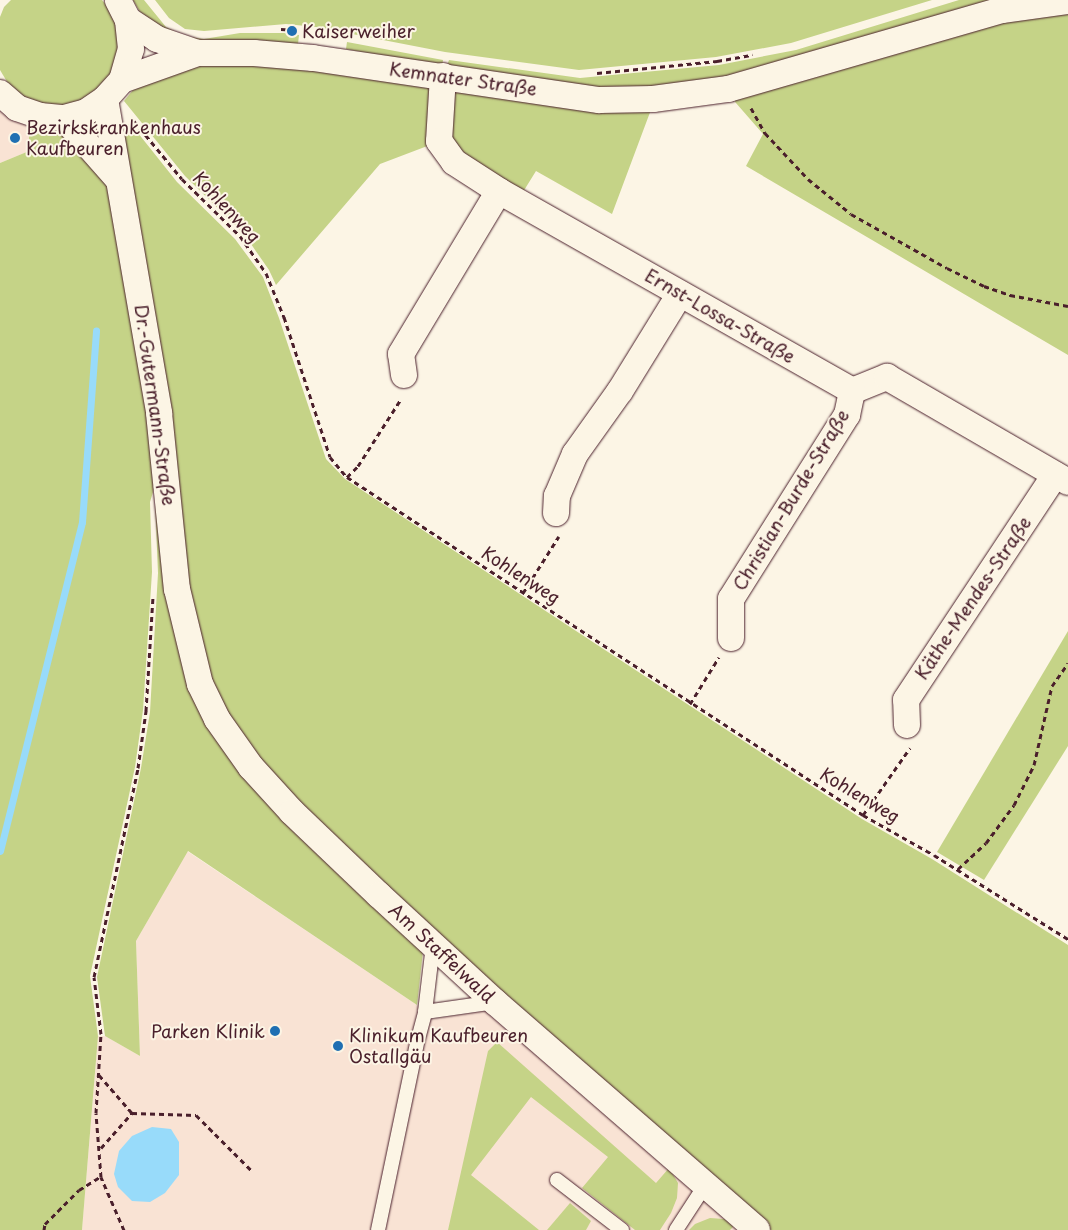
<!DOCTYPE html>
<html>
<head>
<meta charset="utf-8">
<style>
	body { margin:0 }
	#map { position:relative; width:1068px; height:1230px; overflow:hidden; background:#fcf5e5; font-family:"Playpen Sans",sans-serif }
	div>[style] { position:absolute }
	.built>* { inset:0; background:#f9e3d4 }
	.green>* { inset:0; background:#c5d387 }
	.water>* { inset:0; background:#98dbfa }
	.stream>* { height:7px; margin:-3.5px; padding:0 3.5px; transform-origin:3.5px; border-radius:3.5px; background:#98dbfa }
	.path>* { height:3px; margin-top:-1.5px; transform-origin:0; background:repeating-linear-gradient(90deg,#4a1f2b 0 5px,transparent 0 9px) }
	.roads { filter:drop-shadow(0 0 1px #4a1f2b) drop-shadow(0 0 1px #4a1f2b) }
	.lane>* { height:14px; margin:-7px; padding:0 7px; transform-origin:7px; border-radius:7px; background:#fcf5e5 }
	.street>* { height:26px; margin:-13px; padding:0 13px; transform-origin:13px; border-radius:13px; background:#fcf5e5 }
	.dots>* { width:14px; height:14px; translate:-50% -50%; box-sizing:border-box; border:2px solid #fcf5e5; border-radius:50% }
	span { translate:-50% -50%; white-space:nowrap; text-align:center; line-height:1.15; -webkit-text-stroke:4px #fcf5e5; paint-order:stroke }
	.poi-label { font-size:18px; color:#4a1f2b }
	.left { translate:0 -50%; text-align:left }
	.right { translate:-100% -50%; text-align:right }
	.street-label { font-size:18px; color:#4a1f2b }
</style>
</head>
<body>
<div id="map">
	<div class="built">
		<i style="clip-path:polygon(0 106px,29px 124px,29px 151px,0 163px)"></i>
		<i style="clip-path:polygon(187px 851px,417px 1005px,433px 1019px,494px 1009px,747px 1230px,82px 1230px,98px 1036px,105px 1036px,140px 1056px,136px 941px)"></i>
	</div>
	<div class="green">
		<i style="clip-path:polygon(11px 0,102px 0,111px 10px,119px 29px,120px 50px,114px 70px,102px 87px,85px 99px,65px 106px,45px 105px,25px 98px,9px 85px,0 70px,0 17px,4px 7px)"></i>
		<i style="clip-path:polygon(133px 0,144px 0,166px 27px,184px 36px,204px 39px,240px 33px,284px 33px,299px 35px,298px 44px,178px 41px,140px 12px)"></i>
		<i style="clip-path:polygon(155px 0,932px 0,791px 43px,716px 57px,579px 70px,445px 52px,316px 27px,286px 24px,204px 31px,185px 29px,169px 18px)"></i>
		<i style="clip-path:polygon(959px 0,1028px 0,727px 83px,601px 93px,446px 68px,449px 60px,580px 78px,719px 65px,796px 50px)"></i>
		<i style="clip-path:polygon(1068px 7px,1068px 355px,746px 166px,763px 134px,729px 95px,928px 36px)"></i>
		<i style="clip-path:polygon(347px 42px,443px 60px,442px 68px,346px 49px)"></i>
		<i style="clip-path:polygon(200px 62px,254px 62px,437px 84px,430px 145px,380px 164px,276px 285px,269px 270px,244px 234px,185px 176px,124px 101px,137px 85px)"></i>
		<i style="clip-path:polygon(451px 84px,652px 107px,612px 214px,536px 171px,523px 192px,459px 155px,445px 136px)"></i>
		<i style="clip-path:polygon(130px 123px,177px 182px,235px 239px,263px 277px,279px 318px,326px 459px,345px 479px,862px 819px,932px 859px,1068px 945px,1068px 1230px,767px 1230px,297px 807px,224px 714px,194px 630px,122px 130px)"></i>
		<i style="clip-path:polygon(29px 124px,61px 128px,109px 180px,157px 479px,150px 502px,152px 572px,143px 710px,135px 767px,90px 976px,98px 1036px,82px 1230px,0 1230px,0 163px,29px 151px)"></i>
		<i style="clip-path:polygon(155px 501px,192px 689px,423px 951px,417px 1005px,188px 851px,136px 941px,140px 1056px,105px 1036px,97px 977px,141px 768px,150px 712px,158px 573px)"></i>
		<i style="clip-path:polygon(1068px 631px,1068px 746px,984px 880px,937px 852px)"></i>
		<i style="clip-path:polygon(497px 1042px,656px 1183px,669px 1168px,678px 1183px,677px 1198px,671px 1213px,660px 1230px,635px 1230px,582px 1188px,608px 1157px,531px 1097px,471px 1175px,539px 1230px,448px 1230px,488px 1051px)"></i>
		<i style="clip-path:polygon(570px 1203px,591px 1221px,586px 1230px,547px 1230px)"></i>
		<i style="clip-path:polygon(710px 1218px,724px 1219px,735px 1225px,730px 1230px,689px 1230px,695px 1224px)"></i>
	</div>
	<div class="water">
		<i style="clip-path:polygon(152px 1127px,171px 1129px,179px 1142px,179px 1175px,165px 1193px,150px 1202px,132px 1201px,118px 1187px,114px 1174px,119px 1151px,132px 1136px)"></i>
	</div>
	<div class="stream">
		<i style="left:0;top:851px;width:339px;rotate:-76deg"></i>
		<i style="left:82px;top:522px;width:192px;rotate:-85.8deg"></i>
	</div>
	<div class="path">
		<i style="left:281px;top:29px;width:16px;rotate:4deg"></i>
		<i style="left:597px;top:73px;width:121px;rotate:-5.7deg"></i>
		<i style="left:717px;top:61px;width:36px;rotate:-10deg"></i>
		<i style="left:751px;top:108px;width:29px;rotate:61deg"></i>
		<i style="left:765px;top:133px;width:63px;rotate:46.9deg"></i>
		<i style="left:808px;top:179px;width:55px;rotate:39.1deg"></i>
		<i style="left:851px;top:214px;width:110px;rotate:29.4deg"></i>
		<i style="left:947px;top:268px;width:41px;rotate:25.9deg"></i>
		<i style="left:984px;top:286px;width:28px;rotate:19deg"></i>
		<i style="left:1010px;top:295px;width:59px;rotate:10.7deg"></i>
		<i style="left:134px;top:121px;width:75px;rotate:50.4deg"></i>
		<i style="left:182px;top:179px;width:81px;rotate:44.5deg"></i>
		<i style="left:240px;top:236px;width:45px;rotate:54.9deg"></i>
		<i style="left:266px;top:273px;width:48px;rotate:67.8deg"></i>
		<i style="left:284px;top:317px;width:147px;rotate:71.8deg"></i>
		<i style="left:330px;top:457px;width:26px;rotate:50deg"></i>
		<i style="left:347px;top:477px;width:617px;rotate:33.23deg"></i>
		<i style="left:863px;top:815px;width:81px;rotate:29.4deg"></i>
		<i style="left:934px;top:855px;width:158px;rotate:32.1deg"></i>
		<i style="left:347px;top:477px;width:16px;rotate:-45deg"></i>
		<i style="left:358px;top:466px;width:80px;rotate:-57.3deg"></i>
		<i style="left:523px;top:593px;width:67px;rotate:-57.7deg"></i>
		<i style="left:690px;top:704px;width:55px;rotate:-58.3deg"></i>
		<i style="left:863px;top:815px;width:82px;rotate:-55deg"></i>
		<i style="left:958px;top:869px;width:38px;rotate:-43deg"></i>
		<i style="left:986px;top:843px;width:47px;rotate:-53.6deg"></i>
		<i style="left:1014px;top:805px;width:45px;rotate:-63.4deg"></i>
		<i style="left:1034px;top:765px;width:81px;rotate:-77.2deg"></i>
		<i style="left:1052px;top:686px;width:28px;rotate:-55deg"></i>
		<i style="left:99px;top:1075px;width:50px;rotate:49deg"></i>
		<i style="left:132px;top:1113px;width:64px;rotate:1.8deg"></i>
		<i style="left:196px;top:1115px;width:78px;rotate:45deg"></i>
		<i style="left:101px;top:1148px;width:47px;rotate:-48.5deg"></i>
		<i style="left:44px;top:1230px;width:6px;rotate:-81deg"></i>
		<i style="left:45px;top:1224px;width:48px;rotate:-45deg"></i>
		<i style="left:79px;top:1190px;width:25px;rotate:-32deg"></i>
		<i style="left:124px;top:1230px;width:58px;rotate:-113.5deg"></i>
		<i style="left:101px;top:1177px;width:64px;rotate:-94.5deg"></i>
		<i style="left:96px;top:1113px;width:79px;rotate:-86.4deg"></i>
		<i style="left:101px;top:1034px;width:57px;rotate:-97deg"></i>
		<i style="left:94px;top:977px;width:214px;rotate:-78.1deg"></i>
		<i style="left:138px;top:768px;width:58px;rotate:-82deg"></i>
		<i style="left:146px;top:711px;width:113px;rotate:-86.5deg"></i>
	</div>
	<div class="roads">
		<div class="lane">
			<i style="left:425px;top:1012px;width:71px;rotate:-8.1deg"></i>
			<i style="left:557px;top:1180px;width:82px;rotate:37.6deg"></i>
			<i style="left:378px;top:1230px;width:195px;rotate:-78.2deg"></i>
			<i style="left:418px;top:1039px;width:28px;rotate:-75deg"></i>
			<i style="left:425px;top:1012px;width:67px;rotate:-83.2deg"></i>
			<i style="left:676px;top:1230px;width:55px;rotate:-56.9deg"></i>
		</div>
		<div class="street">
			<i style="left:128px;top:20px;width:35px;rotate:33deg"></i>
			<i style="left:157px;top:39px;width:43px;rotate:18.9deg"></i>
			<i style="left:198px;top:53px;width:56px"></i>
			<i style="left:254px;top:53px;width:59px;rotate:4.8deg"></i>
			<i style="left:313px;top:58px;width:289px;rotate:8.4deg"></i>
			<i style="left:599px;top:100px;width:54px;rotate:-1.1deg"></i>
			<i style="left:653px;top:99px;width:76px;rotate:-7.6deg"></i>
			<i style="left:728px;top:89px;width:285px;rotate:-16.1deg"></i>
			<i style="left:1002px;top:10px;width:67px;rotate:-7.8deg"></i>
			<i style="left:443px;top:76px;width:65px;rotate:93.5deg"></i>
			<i style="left:439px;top:141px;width:26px;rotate:54deg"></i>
			<i style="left:454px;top:162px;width:54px;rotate:32.8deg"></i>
			<i style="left:499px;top:191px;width:406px;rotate:29.5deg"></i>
			<i style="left:852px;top:391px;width:38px;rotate:-22deg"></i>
			<i style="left:887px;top:377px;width:209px;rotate:30.1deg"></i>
			<i style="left:122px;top:80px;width:81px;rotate:-19.6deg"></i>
			<i style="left:0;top:93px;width:23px;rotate:41deg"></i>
			<i style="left:17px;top:108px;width:24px;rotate:19deg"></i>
			<i style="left:40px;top:116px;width:24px;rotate:5deg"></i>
			<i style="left:64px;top:118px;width:23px;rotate:-15deg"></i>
			<i style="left:86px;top:112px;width:23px;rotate:-34deg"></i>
			<i style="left:105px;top:99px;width:25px;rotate:-48deg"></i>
			<i style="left:122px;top:80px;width:32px;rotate:-74deg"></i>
			<i style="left:131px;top:49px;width:29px;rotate:-96deg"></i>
			<i style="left:128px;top:20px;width:22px;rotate:-117deg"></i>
			<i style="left:105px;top:99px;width:319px;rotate:80.2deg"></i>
			<i style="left:159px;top:413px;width:177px;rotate:84.2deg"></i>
			<i style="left:177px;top:589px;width:98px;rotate:76.4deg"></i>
			<i style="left:200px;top:684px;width:39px;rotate:64deg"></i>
			<i style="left:217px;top:719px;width:59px;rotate:54.7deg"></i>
			<i style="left:251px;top:767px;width:61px;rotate:47.7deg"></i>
			<i style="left:292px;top:812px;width:120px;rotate:43.7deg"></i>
			<i style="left:379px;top:895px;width:158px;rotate:42.7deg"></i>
			<i style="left:495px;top:1002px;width:347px;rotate:41deg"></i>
			<i style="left:64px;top:118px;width:80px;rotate:48.5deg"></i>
			<i style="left:404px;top:375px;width:21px;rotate:-98deg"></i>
			<i style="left:401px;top:354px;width:190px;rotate:-59deg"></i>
			<i style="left:556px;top:513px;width:17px;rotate:-87deg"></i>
			<i style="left:557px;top:496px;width:46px;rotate:-66.8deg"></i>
			<i style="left:575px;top:454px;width:77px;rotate:-54.5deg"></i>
			<i style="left:620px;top:391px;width:114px;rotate:-58.3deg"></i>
			<i style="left:731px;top:638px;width:39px;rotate:-90deg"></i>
			<i style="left:731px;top:599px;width:218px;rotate:-57.8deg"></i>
			<i style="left:847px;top:415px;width:25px;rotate:-78deg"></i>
			<i style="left:907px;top:725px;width:25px;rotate:-92deg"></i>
			<i style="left:906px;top:700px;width:270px;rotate:-56.5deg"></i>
		</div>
	</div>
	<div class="dots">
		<i style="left:292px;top:31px;background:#1f6fb2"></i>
		<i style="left:15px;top:138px;background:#1f6fb2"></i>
		<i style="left:275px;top:1031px;background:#1f6fb2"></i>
		<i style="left:338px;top:1046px;background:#1f6fb2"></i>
	</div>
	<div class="poi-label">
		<span class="left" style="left:302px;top:31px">Kaiserweiher</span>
		<span class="left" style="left:26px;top:138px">Bezirkskrankenhaus<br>Kaufbeuren</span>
		<span class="right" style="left:265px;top:1031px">Parken Klinik</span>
		<span class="left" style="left:349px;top:1046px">Klinikum Kaufbeuren<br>Ostallgäu</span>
	</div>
	<div class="street-label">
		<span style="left:463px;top:79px;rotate:8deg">Kemnater Straße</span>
		<span style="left:227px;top:207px;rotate:47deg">Kohlenweg</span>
		<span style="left:720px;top:316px;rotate:30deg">Ernst-Lossa-Straße</span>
		<span style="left:155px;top:405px;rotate:82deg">Dr.-Gutermann-Straße</span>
		<span style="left:791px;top:500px;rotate:-59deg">Christian-Burde-Straße</span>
		<span style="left:521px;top:575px;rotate:33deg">Kohlenweg</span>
		<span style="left:973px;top:598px;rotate:-56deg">Käthe-Mendes-Straße</span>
		<span style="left:860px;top:795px;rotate:31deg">Kohlenweg</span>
		<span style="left:442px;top:953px;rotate:43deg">Am Staffelwald</span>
	</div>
</div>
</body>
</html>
